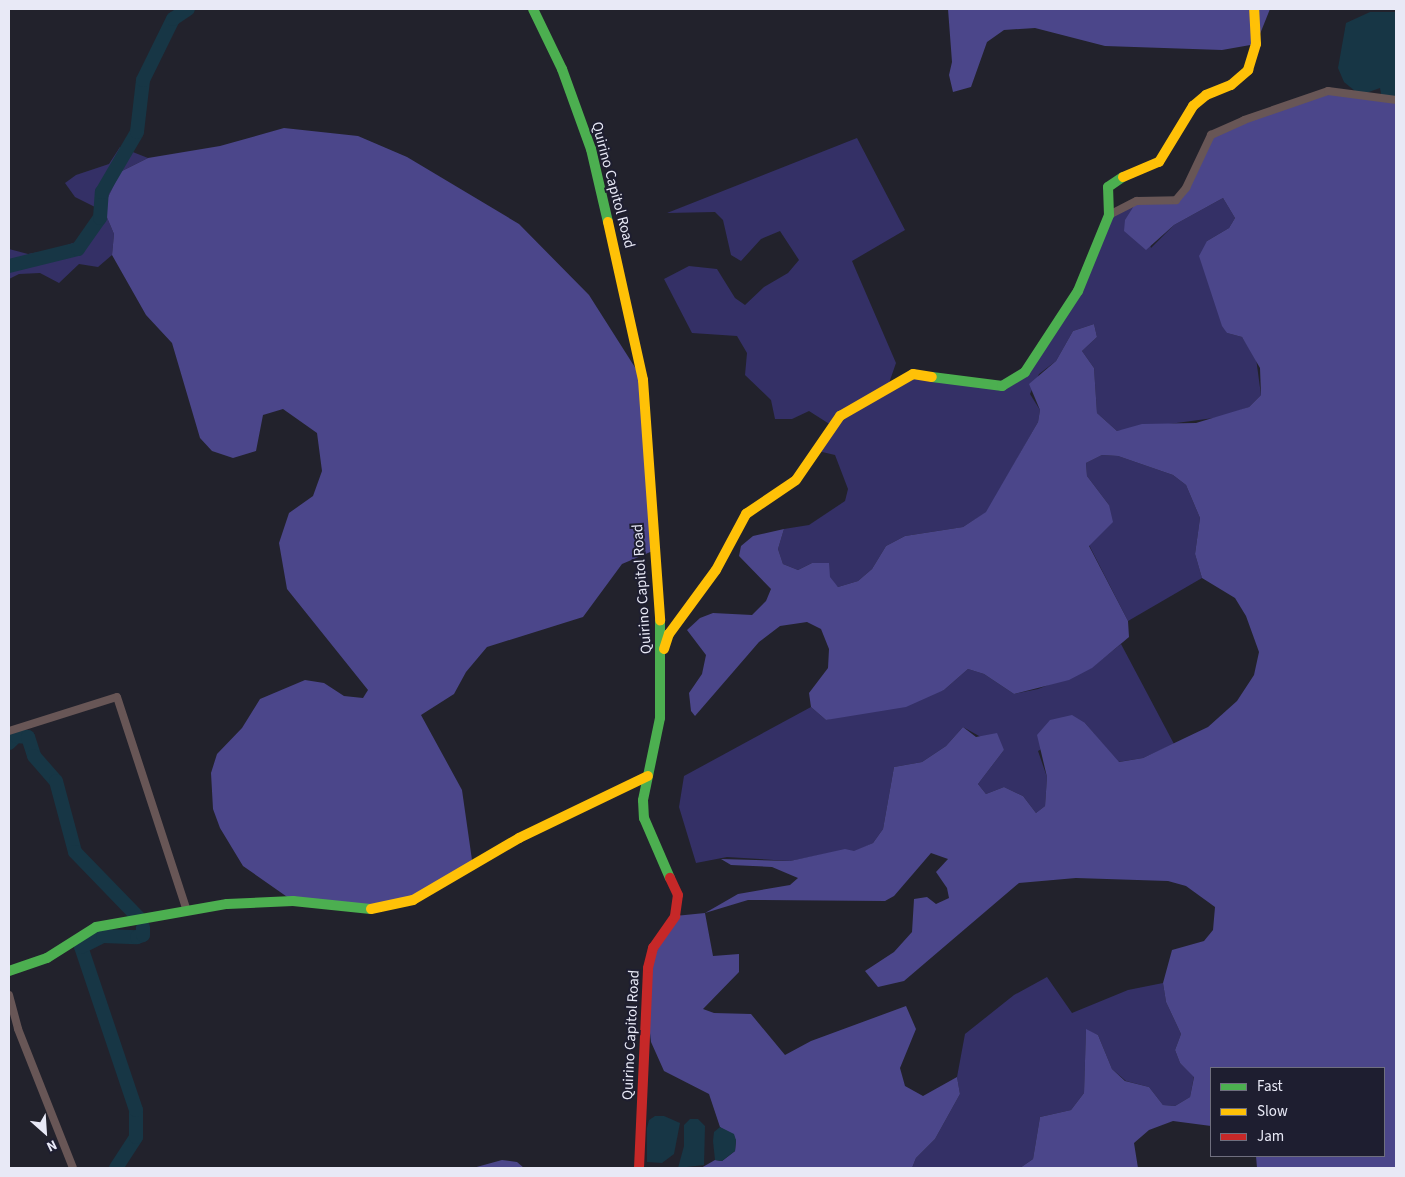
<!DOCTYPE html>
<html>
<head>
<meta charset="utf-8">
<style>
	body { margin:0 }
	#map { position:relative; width:1405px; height:1177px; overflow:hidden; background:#22222c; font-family:"Source Sans 3",sans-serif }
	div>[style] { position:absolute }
	.green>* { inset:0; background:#343066 }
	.forest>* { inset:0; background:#4b468a }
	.water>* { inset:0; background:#173645 }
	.river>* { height:14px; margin:-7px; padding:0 7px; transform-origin:7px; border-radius:7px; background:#173645 }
	.street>* { height:8px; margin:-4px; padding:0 4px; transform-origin:4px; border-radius:4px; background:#685656 }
	.fast>* { height:10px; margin:-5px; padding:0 5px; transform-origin:5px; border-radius:5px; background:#4caf50 }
	.slow>* { height:10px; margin:-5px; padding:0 5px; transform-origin:5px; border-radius:5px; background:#ffc107 }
	.jam>* { height:10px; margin:-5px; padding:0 5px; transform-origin:5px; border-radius:5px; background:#c62828 }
	span { translate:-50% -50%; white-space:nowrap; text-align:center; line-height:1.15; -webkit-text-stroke:4px #1e1e30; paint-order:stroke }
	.street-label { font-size:15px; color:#e8e9f6 }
	.frame { position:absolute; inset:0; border:10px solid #e8e9f6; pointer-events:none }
	.legend { position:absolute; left:1210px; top:1067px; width:175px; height:90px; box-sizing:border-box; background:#1e1e30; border:1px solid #6f6f7f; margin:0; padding:6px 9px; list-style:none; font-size:15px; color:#e8e9f6 }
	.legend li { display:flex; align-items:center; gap:10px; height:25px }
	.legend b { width:25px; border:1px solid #6f6f7f }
	.north { position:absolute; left:20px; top:1107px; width:50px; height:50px; -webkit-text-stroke:4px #1e1e30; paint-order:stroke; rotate:154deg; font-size:14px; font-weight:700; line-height:20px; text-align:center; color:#e8e9f6 }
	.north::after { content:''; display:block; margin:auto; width:18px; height:22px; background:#e8e9f6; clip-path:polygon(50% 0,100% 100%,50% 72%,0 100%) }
</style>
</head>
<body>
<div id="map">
	<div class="green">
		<i style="clip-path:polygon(857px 138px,905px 230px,852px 261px,896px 363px,888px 386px,913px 374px,972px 385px,1014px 379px,1066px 312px,1109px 215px,1137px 201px,1151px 248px,1174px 225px,1223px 198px,1235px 218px,1229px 228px,1207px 241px,1227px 333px,1242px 337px,1256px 358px,1261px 395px,1249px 407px,1221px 417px,1117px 431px,1097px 413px,1094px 368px,1082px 351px,1097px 337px,1094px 324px,1073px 331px,1056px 361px,1039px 374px,1030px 394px,1040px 410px,1038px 422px,987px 512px,963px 527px,905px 536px,886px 546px,872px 569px,858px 581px,838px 587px,812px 563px,798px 570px,783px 564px,778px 549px,784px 529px,809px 525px,845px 501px,848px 489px,835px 455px,818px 451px,831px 425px,809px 411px,792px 419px,775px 419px,771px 400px,745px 375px,747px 353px,737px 336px,692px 333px,664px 279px,689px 266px,717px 269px,735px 298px,745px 305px,764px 287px,788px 273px,799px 260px,780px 231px,761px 239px,741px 261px,731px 255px,723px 220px,715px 212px,667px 213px)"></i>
		<i style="clip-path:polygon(120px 147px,148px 158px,120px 172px,103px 208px,114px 234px,112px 255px,98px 267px,79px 264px,59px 283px,40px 273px,19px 274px,9px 279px,9px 249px,28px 254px,56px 249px,76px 242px,95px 226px,95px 207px,75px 197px,65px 183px,76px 175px,109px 164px)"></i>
		<i style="clip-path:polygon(1102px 455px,1118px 456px,1173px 475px,1186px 485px,1200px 518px,1195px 554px,1202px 578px,1128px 621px,1089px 545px,1109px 505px,1087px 476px,1086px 463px)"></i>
		<i style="clip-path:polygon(1121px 644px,1174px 744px,1143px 758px,1118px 762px,1085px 723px,1038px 751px,1047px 777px,1045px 806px,1036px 813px,1023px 796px,1004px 787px,986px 794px,978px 784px,1004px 750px,963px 727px,946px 746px,922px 762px,894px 767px,883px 829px,873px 843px,854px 852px,845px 850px,790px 861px,727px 857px,696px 863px,679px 807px,684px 776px,811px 707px,826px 720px,944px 690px,968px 669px,984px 674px,1014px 694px,1038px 689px,1091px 668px)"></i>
		<i style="clip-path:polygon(1047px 977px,1072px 1013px,1128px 990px,1163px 983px,1166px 1002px,1181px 1034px,1175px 1050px,1180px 1063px,1194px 1076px,1190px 1097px,1175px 1106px,1163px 1105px,1149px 1087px,1126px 1081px,1112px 1069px,1098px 1035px,1086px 1030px,1084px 1093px,1071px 1110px,1040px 1117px,1033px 1159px,1020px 1168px,912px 1168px,916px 1158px,935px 1139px,960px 1094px,957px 1077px,965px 1034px,1014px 995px)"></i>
	</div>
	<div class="forest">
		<i style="clip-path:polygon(948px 9px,1270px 9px,1256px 44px,1222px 50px,1105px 46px,1035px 28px,1004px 30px,987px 42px,971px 87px,953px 92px,949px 75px,952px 62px)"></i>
		<i style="clip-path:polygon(1328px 91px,1396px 100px,1396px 1168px,1257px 1168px,1256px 1156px,1384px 1156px,1384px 1068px,1211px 1068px,1211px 1126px,1173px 1121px,1149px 1130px,1134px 1143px,1138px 1168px,1020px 1168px,1033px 1159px,1040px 1117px,1071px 1110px,1084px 1093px,1086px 1029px,1098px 1035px,1112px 1069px,1125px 1081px,1149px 1087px,1163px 1105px,1175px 1106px,1190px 1097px,1194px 1077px,1180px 1063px,1175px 1050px,1181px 1034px,1166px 1002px,1163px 983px,1172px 950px,1204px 941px,1213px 930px,1215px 907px,1186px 886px,1168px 881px,1076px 878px,1019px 883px,904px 981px,878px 987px,865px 971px,894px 952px,912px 932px,914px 899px,927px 897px,936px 904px,949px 898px,947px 888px,936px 872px,948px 859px,931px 853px,894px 896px,885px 901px,748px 900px,705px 913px,713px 956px,739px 954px,739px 972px,703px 1009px,714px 1013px,751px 1014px,785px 1055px,811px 1041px,906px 1006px,916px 1029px,900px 1068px,905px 1086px,923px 1096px,957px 1077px,960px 1094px,935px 1139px,916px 1158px,912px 1168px,701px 1168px,715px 1160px,722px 1161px,735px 1151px,736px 1140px,720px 1127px,709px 1094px,664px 1071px,651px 1042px,645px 988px,648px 968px,675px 916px,705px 913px,738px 894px,790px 885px,798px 878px,772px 867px,731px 865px,721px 859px,790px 861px,845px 849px,854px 851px,873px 843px,883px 829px,894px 767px,922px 762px,946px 746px,963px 727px,976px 737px,997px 733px,1004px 750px,978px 784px,986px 794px,1004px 787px,1023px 796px,1036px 813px,1045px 806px,1047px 777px,1037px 735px,1050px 720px,1072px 715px,1085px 723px,1119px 762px,1143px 758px,1208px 727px,1237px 701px,1254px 675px,1259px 652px,1246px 616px,1235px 598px,1202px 578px,1195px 554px,1200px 518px,1186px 485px,1173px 475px,1118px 456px,1102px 455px,1086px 463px,1087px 476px,1109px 505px,1113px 522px,1089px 546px,1128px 621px,1129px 637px,1092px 668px,1069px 680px,1014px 694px,984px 674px,968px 669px,944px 690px,906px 707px,826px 720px,811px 707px,809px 693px,828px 668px,829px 649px,821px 629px,807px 622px,780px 626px,759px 642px,695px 716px,691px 711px,689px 693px,702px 674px,706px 655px,687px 630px,700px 618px,713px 613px,752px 615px,766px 601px,771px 589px,739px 556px,741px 546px,753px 536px,784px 529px,778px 549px,783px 564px,798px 570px,812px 563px,829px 563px,830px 577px,838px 587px,858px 581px,872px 569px,886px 546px,905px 536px,963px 527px,986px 512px,1038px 422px,1040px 410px,1029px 384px,1056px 361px,1073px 331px,1094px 324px,1097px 337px,1082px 351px,1094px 368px,1097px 413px,1117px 431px,1142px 424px,1196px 423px,1249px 407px,1261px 395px,1260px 368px,1242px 337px,1227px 333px,1222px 326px,1199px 256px,1207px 241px,1229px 228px,1235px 218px,1223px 198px,1174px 225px,1146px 250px,1124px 231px,1125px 220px,1137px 201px,1177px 199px,1211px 135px)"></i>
		<i style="clip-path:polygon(284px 128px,358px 136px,407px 157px,519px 224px,589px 295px,643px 380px,655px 550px,622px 564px,583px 617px,487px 647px,466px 672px,454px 694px,421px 715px,462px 790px,473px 867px,391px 906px,293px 901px,243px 866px,220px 828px,213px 809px,211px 773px,217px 754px,242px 728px,260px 699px,305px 680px,324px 683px,344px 696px,363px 698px,368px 690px,287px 589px,279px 543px,289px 513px,313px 496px,322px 471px,317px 433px,283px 409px,263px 415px,256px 451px,233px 458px,212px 451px,200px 438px,172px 343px,146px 315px,112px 255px,114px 234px,103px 208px,120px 172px,148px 158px,220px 146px)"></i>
		<i style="clip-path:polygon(502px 1160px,517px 1162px,524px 1168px,473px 1168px)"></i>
	</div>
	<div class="water">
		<i style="clip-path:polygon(1370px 12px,1396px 12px,1396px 100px,1382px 99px,1380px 88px,1366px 93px,1355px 91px,1344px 82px,1338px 68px,1346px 23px)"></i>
		<i style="clip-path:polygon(655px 1116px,664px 1116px,680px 1123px,674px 1154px,662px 1163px,647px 1162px,647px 1128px,649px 1120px)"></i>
		<i style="clip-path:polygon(690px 1119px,698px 1119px,705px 1126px,704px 1165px,678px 1168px,684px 1146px,684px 1125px)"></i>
		<i style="clip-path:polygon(720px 1127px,734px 1134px,736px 1140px,735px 1151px,722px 1161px,715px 1160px,713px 1141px,714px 1132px)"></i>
	</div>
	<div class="river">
		<i style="left:9px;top:266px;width:71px;rotate:-13.8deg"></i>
		<i style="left:78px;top:249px;width:38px;rotate:-55deg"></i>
		<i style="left:100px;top:218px;width:26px;rotate:-86deg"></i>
		<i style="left:102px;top:192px;width:69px;rotate:-59.7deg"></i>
		<i style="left:137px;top:132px;width:52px;rotate:-83.4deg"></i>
		<i style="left:143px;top:80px;width:68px;rotate:-63.8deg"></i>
		<i style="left:173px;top:19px;width:18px;rotate:-34deg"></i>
		<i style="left:9px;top:743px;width:10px;rotate:-45deg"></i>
		<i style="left:16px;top:736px;width:12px;rotate:5deg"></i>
		<i style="left:28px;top:737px;width:20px;rotate:72deg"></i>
		<i style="left:34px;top:756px;width:33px;rotate:49deg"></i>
		<i style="left:56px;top:781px;width:73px;rotate:75deg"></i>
		<i style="left:75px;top:852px;width:92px;rotate:45.9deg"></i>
		<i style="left:116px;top:1168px;width:37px;rotate:-57deg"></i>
		<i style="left:136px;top:1137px;width:27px;rotate:-90deg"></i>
		<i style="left:136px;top:1110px;width:172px;rotate:-108.6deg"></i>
		<i style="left:81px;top:947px;width:25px;rotate:-27deg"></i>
		<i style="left:103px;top:936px;width:34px;rotate:2deg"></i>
		<i style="left:137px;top:937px;width:6px;rotate:-18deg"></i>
		<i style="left:143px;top:935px;width:8px;rotate:-90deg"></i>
	</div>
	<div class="street">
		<i style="left:1109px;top:215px;width:31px;rotate:-27deg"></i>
		<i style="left:1137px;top:201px;width:39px;rotate:-1deg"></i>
		<i style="left:1176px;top:200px;width:16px;rotate:-50deg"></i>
		<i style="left:1186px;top:188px;width:59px;rotate:-64.7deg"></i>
		<i style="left:1211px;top:135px;width:36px;rotate:-24deg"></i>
		<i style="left:1244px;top:120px;width:89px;rotate:-19deg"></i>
		<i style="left:1328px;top:91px;width:69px;rotate:7.5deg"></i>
		<i style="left:9px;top:731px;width:113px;rotate:-17.5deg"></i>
		<i style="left:117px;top:697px;width:225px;rotate:71.9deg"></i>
		<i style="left:9px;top:995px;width:35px;rotate:75deg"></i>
		<i style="left:18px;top:1029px;width:149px;rotate:68.4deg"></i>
	</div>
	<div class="fast">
		<i style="left:533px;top:9px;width:67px;rotate:64.2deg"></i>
		<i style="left:562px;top:69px;width:85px;rotate:70.1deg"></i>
		<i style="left:591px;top:149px;width:75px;rotate:76.9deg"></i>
		<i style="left:932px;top:377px;width:71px;rotate:7.3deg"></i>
		<i style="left:1002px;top:386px;width:27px;rotate:-31deg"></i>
		<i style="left:1025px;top:372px;width:97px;rotate:-56.8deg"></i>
		<i style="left:1078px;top:291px;width:82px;rotate:-67.8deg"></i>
		<i style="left:1109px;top:215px;width:28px;rotate:-92deg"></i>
		<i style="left:1108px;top:187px;width:18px;rotate:-34deg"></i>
		<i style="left:660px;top:620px;width:98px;rotate:90deg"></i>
		<i style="left:660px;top:718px;width:84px;rotate:101.7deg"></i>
		<i style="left:643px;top:800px;width:18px;rotate:87deg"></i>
		<i style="left:644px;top:818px;width:65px;rotate:66.6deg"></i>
		<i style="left:9px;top:971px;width:40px;rotate:-18.9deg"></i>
		<i style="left:47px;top:958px;width:58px;rotate:-32.3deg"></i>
		<i style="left:96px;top:927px;width:133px;rotate:-10deg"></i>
		<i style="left:227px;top:904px;width:66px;rotate:-2.6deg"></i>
		<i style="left:293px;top:901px;width:78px;rotate:5.9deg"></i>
	</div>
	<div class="slow">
		<i style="left:1123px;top:177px;width:39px;rotate:-23deg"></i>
		<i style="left:1159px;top:162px;width:66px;rotate:-58.7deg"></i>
		<i style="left:1193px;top:106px;width:17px;rotate:-40deg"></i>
		<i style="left:1206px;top:95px;width:27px;rotate:-22deg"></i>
		<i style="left:1231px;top:85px;width:23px;rotate:-41deg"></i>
		<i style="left:1248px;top:70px;width:27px;rotate:-73deg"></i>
		<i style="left:1256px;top:44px;width:35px;rotate:-93deg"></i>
		<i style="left:608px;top:222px;width:162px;rotate:77.5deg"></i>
		<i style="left:643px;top:380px;width:241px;rotate:85.9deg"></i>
		<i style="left:664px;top:649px;width:16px;rotate:-72deg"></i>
		<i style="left:669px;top:634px;width:79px;rotate:-53.7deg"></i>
		<i style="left:716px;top:570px;width:64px;rotate:-61.8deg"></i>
		<i style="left:746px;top:514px;width:60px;rotate:-34.2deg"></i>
		<i style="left:796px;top:480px;width:78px;rotate:-55.5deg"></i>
		<i style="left:840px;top:416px;width:84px;rotate:-29.9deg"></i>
		<i style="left:913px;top:374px;width:19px;rotate:9deg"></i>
		<i style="left:371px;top:909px;width:43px;rotate:-12.1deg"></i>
		<i style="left:413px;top:900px;width:123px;rotate:-30.3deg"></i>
		<i style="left:519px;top:838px;width:143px;rotate:-25.7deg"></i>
	</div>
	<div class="jam">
		<i style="left:639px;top:1168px;width:200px;rotate:-87.4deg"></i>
		<i style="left:648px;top:968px;width:21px;rotate:-76deg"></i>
		<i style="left:653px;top:948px;width:39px;rotate:-55deg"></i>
		<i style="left:675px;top:916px;width:21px;rotate:-82deg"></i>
		<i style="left:678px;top:895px;width:19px;rotate:-115deg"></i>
	</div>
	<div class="street-label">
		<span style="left:613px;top:185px;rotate:75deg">Quirino Capitol Road</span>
		<span style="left:642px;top:589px;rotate:-94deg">Quirino Capitol Road</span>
		<span style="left:631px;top:1035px;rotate:-87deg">Quirino Capitol Road</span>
	</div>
	<div class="frame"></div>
	<ul class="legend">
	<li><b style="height:6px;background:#4caf50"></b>Fast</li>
	<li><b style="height:6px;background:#ffc107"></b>Slow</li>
	<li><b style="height:6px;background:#c62828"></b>Jam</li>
	</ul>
	<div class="north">N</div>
</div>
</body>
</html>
